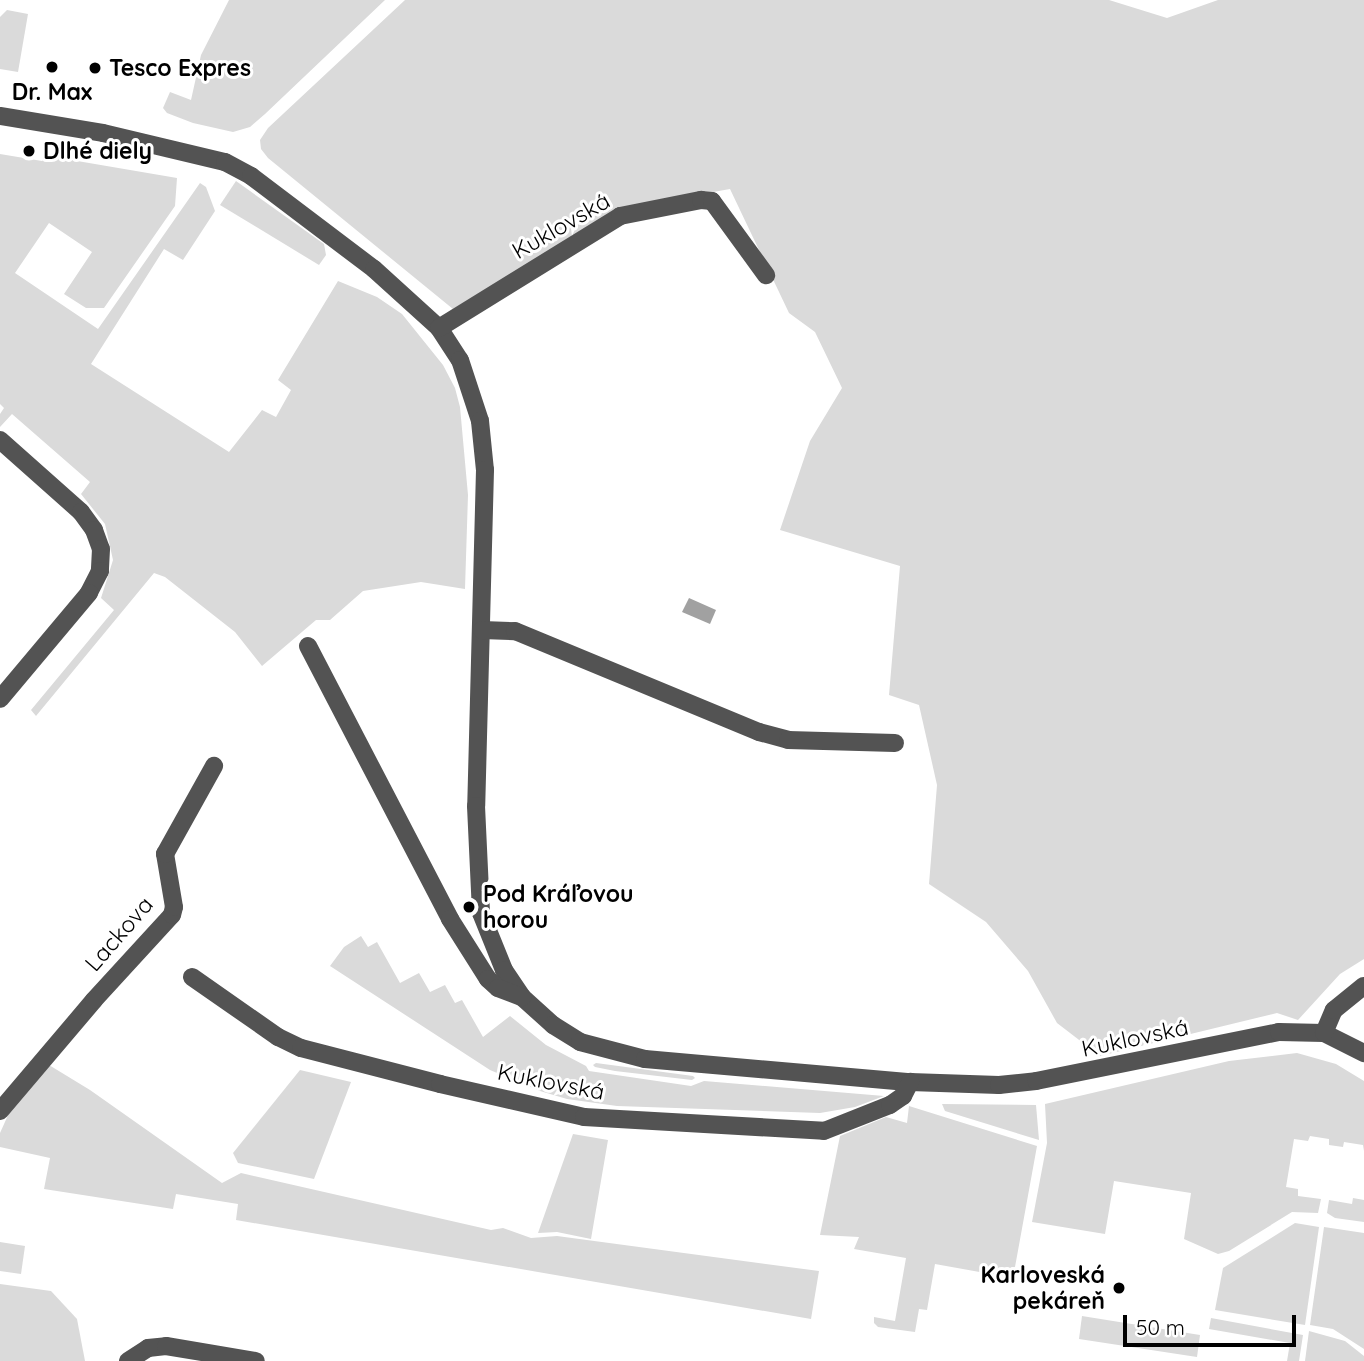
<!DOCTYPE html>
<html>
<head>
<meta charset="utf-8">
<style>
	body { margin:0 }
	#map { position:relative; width:1364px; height:1361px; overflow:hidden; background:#fff; font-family:Quicksand,sans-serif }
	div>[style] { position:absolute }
	.green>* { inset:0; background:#dadada }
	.water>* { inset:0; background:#a1a1a1 }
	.minor>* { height:18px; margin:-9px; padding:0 9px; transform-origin:9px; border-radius:9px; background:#535353 }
	.dots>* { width:19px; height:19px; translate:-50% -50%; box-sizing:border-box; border:4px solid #fff; border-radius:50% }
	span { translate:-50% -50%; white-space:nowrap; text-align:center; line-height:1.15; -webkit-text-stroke:6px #fff; paint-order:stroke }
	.poi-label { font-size:23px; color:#000; font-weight:700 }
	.left { translate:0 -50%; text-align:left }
	.right { translate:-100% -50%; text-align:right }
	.street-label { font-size:23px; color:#000 }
	.scale { position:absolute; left:1123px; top:1315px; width:173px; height:32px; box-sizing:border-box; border:4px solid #000; border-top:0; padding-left:9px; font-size:21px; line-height:24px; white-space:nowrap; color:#000; -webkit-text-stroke:5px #fff; paint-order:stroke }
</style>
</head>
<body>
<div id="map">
	<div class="green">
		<i style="clip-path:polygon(229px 0,385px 0,265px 114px,250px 127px,233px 132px,193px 123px,167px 113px,163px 108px,170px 92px,191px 100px,201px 55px)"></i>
		<i style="clip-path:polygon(405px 0,1109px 0,1167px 18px,1218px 0,1364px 0,1364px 959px,1340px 974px,1298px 1020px,1277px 1013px,1100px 1056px,1057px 1023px,1028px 971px,986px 922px,929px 884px,937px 785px,919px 705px,889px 695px,900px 566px,780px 530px,810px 441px,842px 388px,815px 332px,789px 313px,730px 189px,618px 209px,453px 309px,268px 158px,261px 149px,260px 140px,268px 128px)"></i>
		<i style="clip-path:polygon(7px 10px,28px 14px,18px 72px,0 69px,0 17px)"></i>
		<i style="clip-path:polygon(0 154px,42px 161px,48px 156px,177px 178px,175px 206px,104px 308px,86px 308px,64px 294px,92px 252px,49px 223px,15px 273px,98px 329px,200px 183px,206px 187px,215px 211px,183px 260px,164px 249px,91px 364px,229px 452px,262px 410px,276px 417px,291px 390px,278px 380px,338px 281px,377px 297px,402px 314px,443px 365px,455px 388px,460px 407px,468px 495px,465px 589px,421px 582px,363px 591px,330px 620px,316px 620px,262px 666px,235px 632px,165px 577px,154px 573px,36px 716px,31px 710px,114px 610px,101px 598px,113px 560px,105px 524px,81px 494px,90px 482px,12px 414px,0 427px,0 414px,4px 408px,0 404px)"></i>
		<i style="clip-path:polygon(236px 181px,324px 244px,326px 255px,319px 265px,220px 205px)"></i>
		<i style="clip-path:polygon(361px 936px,368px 947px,377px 942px,400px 983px,419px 973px,430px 992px,445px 985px,455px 1003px,462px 1000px,483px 1037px,510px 1016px,546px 1045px,586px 1066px,589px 1071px,691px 1086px,704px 1081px,884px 1096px,855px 1107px,820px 1113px,617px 1106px,567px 1099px,540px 1091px,490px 1070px,330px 966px,344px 947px)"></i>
		<i style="clip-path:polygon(1297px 1053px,1336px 1064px,1364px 1081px,1364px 1151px,1363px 1145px,1344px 1142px,1343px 1147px,1329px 1145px,1329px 1139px,1310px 1136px,1308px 1141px,1294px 1139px,1286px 1187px,1298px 1189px,1298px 1196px,1321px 1199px,1318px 1213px,1292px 1212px,1229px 1251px,1218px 1254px,1184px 1239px,1191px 1193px,1114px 1181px,1105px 1234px,1032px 1222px,1047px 1143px,1045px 1104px,1229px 1061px)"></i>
		<i style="clip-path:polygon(596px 1063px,693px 1076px,695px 1078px,692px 1080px,615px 1071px,595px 1067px,593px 1065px)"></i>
		<i style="clip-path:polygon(49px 1065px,90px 1090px,222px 1183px,241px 1173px,491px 1230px,503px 1228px,531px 1238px,557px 1236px,819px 1271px,811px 1319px,236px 1220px,238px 1204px,176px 1194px,173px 1209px,44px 1189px,50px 1158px,0 1147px,0 1133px,9px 1113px)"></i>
		<i style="clip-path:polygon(300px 1070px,351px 1082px,314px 1179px,238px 1163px,233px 1153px)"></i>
		<i style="clip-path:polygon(942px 1104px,1036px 1105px,1039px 1140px,945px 1111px)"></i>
		<i style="clip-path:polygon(909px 1106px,1037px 1146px,1013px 1278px,935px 1264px,927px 1310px,919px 1309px,915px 1332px,878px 1327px,874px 1323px,874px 1317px,895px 1321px,906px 1258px,854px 1249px,859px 1237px,820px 1235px,840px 1136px,886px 1117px,907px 1123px)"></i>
		<i style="clip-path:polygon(573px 1134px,608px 1140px,591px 1239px,557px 1232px,538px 1233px)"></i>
		<i style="clip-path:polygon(1353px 1198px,1364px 1200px,1364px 1222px,1335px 1218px,1327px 1213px,1329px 1200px,1352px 1204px)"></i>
		<i style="clip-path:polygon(1295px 1223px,1319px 1227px,1305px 1325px,1215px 1310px,1223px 1268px)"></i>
		<i style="clip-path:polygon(1324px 1227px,1364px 1233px,1364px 1349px,1333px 1329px,1310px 1325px)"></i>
		<i style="clip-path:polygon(0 1242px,25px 1246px,21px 1274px,0 1271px)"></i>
		<i style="clip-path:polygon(0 1284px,51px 1291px,77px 1319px,85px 1361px,0 1361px)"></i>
		<i style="clip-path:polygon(1082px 1316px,1200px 1335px,1197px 1357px,1079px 1339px)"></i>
		<i style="clip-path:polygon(1211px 1318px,1303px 1335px,1299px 1361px,1287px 1361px,1290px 1343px,1209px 1329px)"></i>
		<i style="clip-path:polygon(1309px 1331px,1345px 1341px,1364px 1356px,1364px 1361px,1305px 1361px)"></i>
	</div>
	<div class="water">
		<i style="clip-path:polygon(689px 598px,716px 610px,710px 624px,682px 612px)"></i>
	</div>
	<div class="minor">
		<i style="left:0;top:116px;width:104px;rotate:9.4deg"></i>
		<i style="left:103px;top:133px;width:125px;rotate:13.4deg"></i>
		<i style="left:225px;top:162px;width:30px;rotate:28deg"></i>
		<i style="left:251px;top:176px;width:154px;rotate:37.1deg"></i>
		<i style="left:374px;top:269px;width:88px;rotate:42.2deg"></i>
		<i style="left:439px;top:328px;width:38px;rotate:57deg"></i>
		<i style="left:460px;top:360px;width:64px;rotate:71.8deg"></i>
		<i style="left:480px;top:421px;width:49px;rotate:84.2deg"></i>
		<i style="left:485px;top:470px;width:336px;rotate:91.5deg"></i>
		<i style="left:476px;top:806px;width:107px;rotate:87.3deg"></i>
		<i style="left:481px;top:913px;width:61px;rotate:68deg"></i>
		<i style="left:504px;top:970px;width:32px;rotate:56deg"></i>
		<i style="left:522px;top:997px;width:42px;rotate:42.1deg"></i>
		<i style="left:553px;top:1025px;width:32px;rotate:32deg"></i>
		<i style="left:580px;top:1042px;width:67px;rotate:14.7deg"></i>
		<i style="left:645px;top:1059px;width:266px;rotate:5deg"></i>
		<i style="left:910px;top:1082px;width:89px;rotate:1.9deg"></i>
		<i style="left:999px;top:1085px;width:37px;rotate:-6deg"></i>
		<i style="left:1036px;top:1081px;width:248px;rotate:-11.4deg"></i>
		<i style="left:1279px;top:1032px;width:45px;rotate:1.3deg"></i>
		<i style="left:1324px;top:1033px;width:45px;rotate:26.6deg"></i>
		<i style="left:439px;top:328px;width:213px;rotate:-31.7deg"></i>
		<i style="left:620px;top:216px;width:83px;rotate:-11.2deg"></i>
		<i style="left:701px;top:200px;width:11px;rotate:5deg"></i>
		<i style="left:712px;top:201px;width:92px;rotate:53.9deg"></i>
		<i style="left:0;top:440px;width:108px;rotate:41.6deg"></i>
		<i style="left:81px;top:512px;width:22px;rotate:54deg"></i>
		<i style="left:94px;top:530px;width:20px;rotate:70deg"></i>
		<i style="left:101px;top:549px;width:22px;rotate:93deg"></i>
		<i style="left:100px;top:571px;width:25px;rotate:117deg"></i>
		<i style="left:89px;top:593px;width:138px;rotate:130deg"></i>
		<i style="left:482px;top:630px;width:33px;rotate:2deg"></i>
		<i style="left:515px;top:631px;width:264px;rotate:22.5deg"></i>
		<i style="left:759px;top:732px;width:30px;rotate:15deg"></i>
		<i style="left:788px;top:740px;width:107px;rotate:1.6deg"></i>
		<i style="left:308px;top:646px;width:308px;rotate:62.5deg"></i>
		<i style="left:450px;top:919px;width:71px;rotate:57.7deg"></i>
		<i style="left:488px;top:979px;width:13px;rotate:42deg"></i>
		<i style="left:498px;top:988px;width:26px;rotate:21deg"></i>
		<i style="left:192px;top:977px;width:105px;rotate:34.9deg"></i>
		<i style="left:278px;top:1037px;width:25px;rotate:26deg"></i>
		<i style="left:301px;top:1048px;width:144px;rotate:14.5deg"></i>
		<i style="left:440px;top:1084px;width:148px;rotate:12.9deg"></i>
		<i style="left:584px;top:1117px;width:240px;rotate:3.3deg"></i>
		<i style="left:824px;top:1131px;width:71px;rotate:-21.5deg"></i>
		<i style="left:890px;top:1105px;width:16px;rotate:-35deg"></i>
		<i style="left:903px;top:1096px;width:16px;rotate:-63deg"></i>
		<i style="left:1324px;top:1033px;width:25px;rotate:-67deg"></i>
		<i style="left:1334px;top:1010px;width:38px;rotate:-39deg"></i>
		<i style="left:0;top:1111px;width:145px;rotate:-49.7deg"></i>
		<i style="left:94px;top:1000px;width:115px;rotate:-47.5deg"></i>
		<i style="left:172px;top:915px;width:8px;rotate:-76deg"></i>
		<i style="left:174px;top:907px;width:54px;rotate:-99.6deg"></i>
		<i style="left:165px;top:854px;width:101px;rotate:-60.9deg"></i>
		<i style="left:128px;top:1361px;width:24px;rotate:-33deg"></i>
		<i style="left:148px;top:1348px;width:18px;rotate:-6deg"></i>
		<i style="left:166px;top:1346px;width:91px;rotate:9.5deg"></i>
	</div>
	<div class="dots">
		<i style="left:52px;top:67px;background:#000"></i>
		<i style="left:95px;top:68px;background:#000"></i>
		<i style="left:29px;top:151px;background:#000"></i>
		<i style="left:469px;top:907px;background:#000"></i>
		<i style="left:1119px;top:1288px;background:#000"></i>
	</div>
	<div class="poi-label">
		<span class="left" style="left:109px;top:68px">Tesco Expres</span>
		<span style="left:52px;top:92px">Dr. Max</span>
		<span class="left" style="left:43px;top:151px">Dlhé diely</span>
		<span class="left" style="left:483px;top:907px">Pod Kráľovou<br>horou</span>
		<span class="right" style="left:1105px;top:1288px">Karloveská<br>pekáreň</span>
	</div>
	<div class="street-label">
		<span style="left:561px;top:226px;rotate:-30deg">Kuklovská</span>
		<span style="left:119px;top:934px;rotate:-49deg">Lackova</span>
		<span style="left:1135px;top:1038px;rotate:-12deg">Kuklovská</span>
		<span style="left:551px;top:1082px;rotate:11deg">Kuklovská</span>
	</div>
	<div class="scale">50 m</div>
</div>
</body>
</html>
